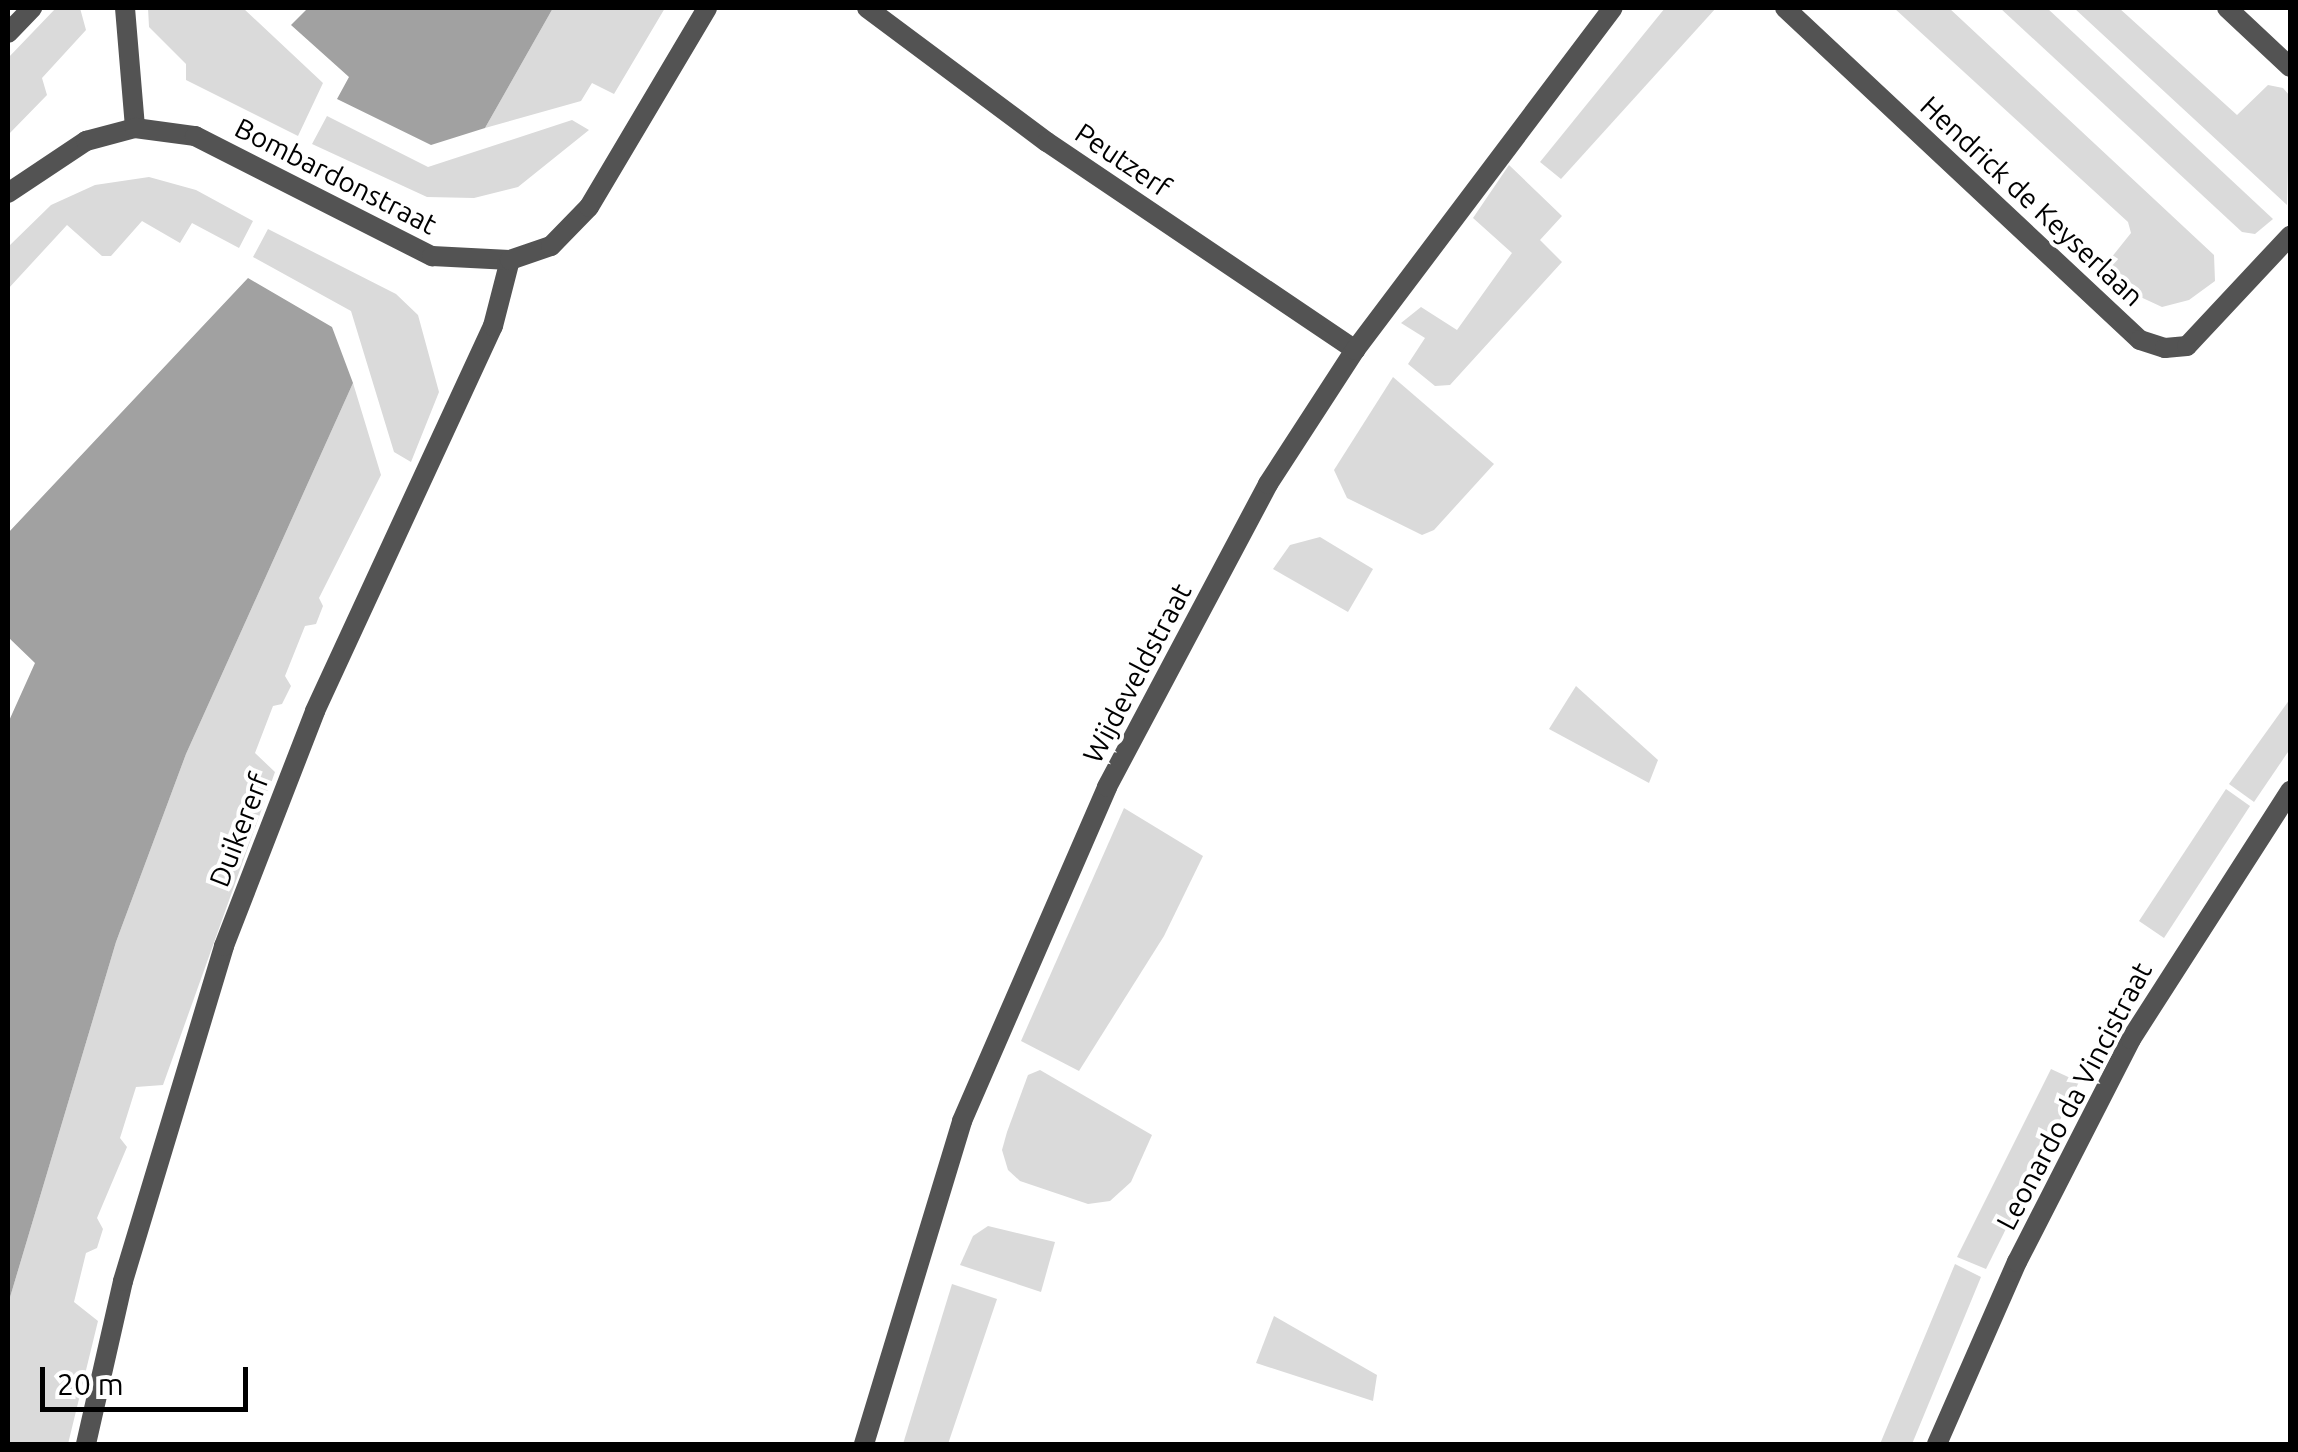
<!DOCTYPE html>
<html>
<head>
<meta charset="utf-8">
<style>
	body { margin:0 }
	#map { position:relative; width:2298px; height:1452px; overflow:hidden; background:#fff; font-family:Ubuntu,sans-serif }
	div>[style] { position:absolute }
	.green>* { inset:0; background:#dadada }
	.water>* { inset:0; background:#a1a1a1 }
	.minor>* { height:20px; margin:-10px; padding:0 10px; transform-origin:10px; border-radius:10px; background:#535353 }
	.tertiary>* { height:20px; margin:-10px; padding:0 10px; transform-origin:10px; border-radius:10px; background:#535353 }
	span { translate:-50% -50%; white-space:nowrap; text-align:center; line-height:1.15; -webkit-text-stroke:8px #fff; paint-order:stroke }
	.street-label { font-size:28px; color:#000 }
	.frame { position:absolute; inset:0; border:10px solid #000; pointer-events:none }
	.scale { position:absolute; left:40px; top:1367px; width:208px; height:45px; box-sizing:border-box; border:5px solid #000; border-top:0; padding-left:12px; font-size:30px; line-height:35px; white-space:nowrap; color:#000; -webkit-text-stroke:8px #fff; paint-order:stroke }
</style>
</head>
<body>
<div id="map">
	<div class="green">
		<i style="clip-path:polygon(56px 8px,80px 8px,86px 30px,42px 78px,47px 95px,8px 135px,8px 58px)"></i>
		<i style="clip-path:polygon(148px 8px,243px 8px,323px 83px,298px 136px,186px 80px,186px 64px,149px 27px)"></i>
		<i style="clip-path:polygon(553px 8px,665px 8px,614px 94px,592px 83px,581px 101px,485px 128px)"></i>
		<i style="clip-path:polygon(1665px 8px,1716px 8px,1561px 179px,1540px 162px)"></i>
		<i style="clip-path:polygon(1894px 8px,1949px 8px,2214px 255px,2215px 281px,2189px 300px,2162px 307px,2119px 287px,2103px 268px,2131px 233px,2128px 222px)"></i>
		<i style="clip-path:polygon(2000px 8px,2047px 8px,2273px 219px,2255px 234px,2242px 232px)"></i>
		<i style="clip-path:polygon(2074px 8px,2119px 8px,2237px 115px,2268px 85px,2283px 88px,2290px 96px,2287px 205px)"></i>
		<i style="clip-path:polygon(327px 116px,428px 167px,572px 120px,589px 130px,518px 187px,474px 198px,427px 197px,312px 144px)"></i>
		<i style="clip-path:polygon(1509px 165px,1562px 216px,1540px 240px,1562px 262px,1450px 385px,1435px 386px,1408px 364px,1425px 338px,1401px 323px,1421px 307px,1457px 330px,1512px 253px,1473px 218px)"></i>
		<i style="clip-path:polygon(149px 177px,196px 190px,253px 221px,239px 248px,192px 223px,180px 243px,142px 221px,111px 256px,102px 256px,67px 225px,8px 289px,8px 247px,51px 205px,95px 185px)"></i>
		<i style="clip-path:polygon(268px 229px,396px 294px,418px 315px,439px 392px,411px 462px,394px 452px,351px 311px,253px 257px)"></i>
		<i style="clip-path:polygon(1393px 377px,1494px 464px,1434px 530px,1422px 535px,1347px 498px,1334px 470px)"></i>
		<i style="clip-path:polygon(353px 383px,381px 475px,319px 598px,323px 606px,316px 624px,305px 626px,285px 676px,291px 686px,282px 704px,273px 706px,255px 753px,275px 772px,163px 1085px,136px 1087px,120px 1138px,127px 1147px,97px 1218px,103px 1229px,97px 1248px,86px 1253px,74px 1302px,98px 1321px,68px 1444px,8px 1444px,8px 1304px,116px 942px,186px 754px)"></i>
		<i style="clip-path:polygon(1320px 537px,1373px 569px,1348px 612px,1273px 569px,1290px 545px)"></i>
		<i style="clip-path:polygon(1576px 686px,1658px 760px,1649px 783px,1549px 729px)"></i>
		<i style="clip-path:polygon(2290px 699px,2290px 749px,2254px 802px,2229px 784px)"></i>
		<i style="clip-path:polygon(2226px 789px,2250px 806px,2164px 938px,2139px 921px)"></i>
		<i style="clip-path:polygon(1124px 808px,1203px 856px,1164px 936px,1079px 1071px,1021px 1041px)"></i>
		<i style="clip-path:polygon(2051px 1069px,2079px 1082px,1986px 1269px,1957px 1257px)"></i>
		<i style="clip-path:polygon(1040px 1070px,1152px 1135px,1131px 1182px,1110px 1201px,1088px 1204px,1020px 1181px,1008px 1170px,1002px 1150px,1007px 1132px,1028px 1075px)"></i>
		<i style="clip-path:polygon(988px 1226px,1055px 1242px,1041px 1292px,960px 1265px,973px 1236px)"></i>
		<i style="clip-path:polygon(1955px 1264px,1981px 1277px,1912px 1444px,1880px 1444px)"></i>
		<i style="clip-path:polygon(952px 1284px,997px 1299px,948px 1444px,903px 1444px)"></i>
		<i style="clip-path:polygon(1274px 1316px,1377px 1375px,1373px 1401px,1256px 1363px)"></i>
	</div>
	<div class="water">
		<i style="clip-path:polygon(308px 8px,553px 8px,485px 128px,431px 145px,337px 99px,349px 77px,291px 25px)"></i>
		<i style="clip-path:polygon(248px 278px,332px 327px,353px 383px,186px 754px,116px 942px,8px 1304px,8px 723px,35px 663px,8px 637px,8px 533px)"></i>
	</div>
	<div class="minor">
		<i style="left:125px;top:8px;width:120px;rotate:85.2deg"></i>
		<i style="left:867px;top:8px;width:224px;rotate:36.7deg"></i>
		<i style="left:1047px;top:142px;width:372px;rotate:34deg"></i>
		<i style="left:1785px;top:8px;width:486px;rotate:43.1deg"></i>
		<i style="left:2140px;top:340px;width:26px;rotate:18deg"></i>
		<i style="left:2165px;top:348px;width:22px;rotate:-5deg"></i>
		<i style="left:2187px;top:346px;width:151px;rotate:-46.9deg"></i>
		<i style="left:2227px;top:8px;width:86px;rotate:43.1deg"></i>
		<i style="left:8px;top:33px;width:35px;rotate:-46deg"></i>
		<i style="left:86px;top:1444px;width:167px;rotate:-77.2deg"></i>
		<i style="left:123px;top:1281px;width:350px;rotate:-73.2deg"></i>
		<i style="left:224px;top:946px;width:252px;rotate:-68.8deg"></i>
		<i style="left:315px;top:711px;width:424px;rotate:-65.2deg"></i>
		<i style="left:493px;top:326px;width:68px;rotate:-75.6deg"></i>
		<i style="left:864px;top:1444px;width:338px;rotate:-73.1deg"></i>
		<i style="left:962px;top:1121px;width:364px;rotate:-66.5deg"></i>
		<i style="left:1107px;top:787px;width:343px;rotate:-62deg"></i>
		<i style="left:1268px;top:484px;width:160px;rotate:-57deg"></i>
		<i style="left:1355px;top:350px;width:428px;rotate:-53deg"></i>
		<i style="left:1937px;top:1444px;width:199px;rotate:-66.3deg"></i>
		<i style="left:2017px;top:1262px;width:250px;rotate:-62.9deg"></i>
		<i style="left:2131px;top:1039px;width:295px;rotate:-57.3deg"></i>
	</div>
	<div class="tertiary">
		<i style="left:8px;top:193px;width:94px;rotate:-33.7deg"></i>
		<i style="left:86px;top:141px;width:51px;rotate:-14.9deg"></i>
		<i style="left:135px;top:128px;width:61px;rotate:7.6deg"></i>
		<i style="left:195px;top:136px;width:266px;rotate:26.9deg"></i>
		<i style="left:432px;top:256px;width:78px;rotate:2.9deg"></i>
		<i style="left:510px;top:260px;width:43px;rotate:-18.9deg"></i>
		<i style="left:551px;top:246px;width:54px;rotate:-45.7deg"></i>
		<i style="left:589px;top:207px;width:231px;rotate:-59.3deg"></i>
	</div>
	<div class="street-label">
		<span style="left:1123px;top:160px;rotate:34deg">Peutzerf</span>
		<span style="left:336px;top:176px;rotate:27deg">Bombardonstraat</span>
		<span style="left:2032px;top:201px;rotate:43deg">Hendrick de Keyserlaan</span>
		<span style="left:1137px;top:673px;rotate:-62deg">Wijdeveldstraat</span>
		<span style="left:239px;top:830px;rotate:-69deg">Duikererf</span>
		<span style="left:2074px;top:1096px;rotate:-62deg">Leonardo da Vincistraat</span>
	</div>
	<div class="frame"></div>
	<div class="scale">20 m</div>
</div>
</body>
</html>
